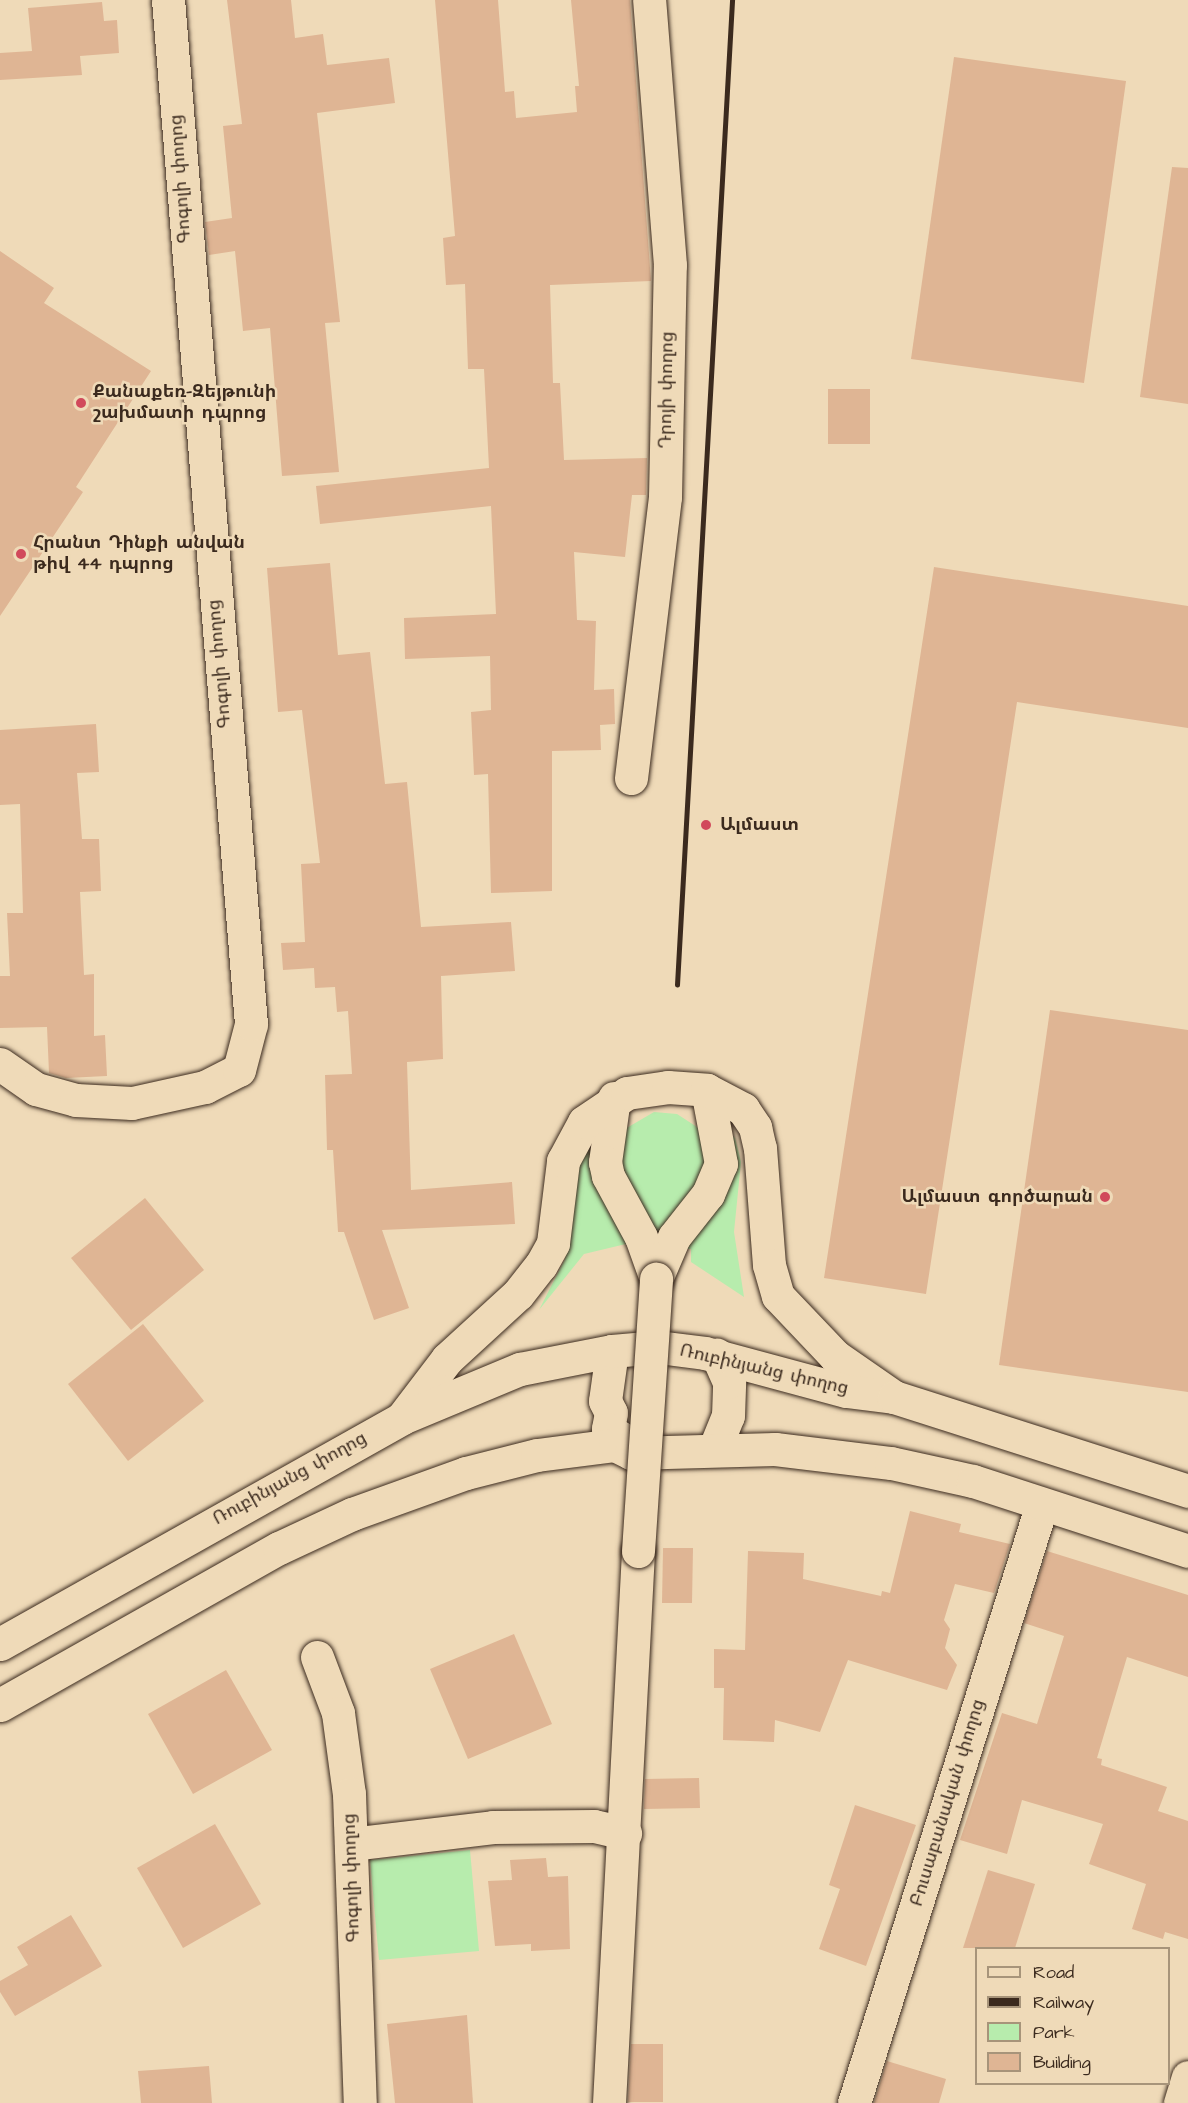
<!DOCTYPE html>
<html>
<head>
<meta charset="utf-8">
<style>
	body { margin:0 }
	#map { position:relative; width:1188px; height:2103px; overflow:hidden; background:#efdab8; font-family:"Architects Daughter","Noto Sans Armenian",sans-serif }
	div>[style] { position:absolute }
	.green>* { inset:0; background:#b7ecad }
	.building>* { inset:0; background:#dfb594 }
	.roads { filter:drop-shadow(0 0 2px #3b2a1e) drop-shadow(0 0 2px #3b2a1e) }
	.minor>* { height:33px; margin:-16.5px; padding:0 16.5px; transform-origin:16.5px; border-radius:16.5px; background:#efdab8 }
	.tertiary>* { height:33px; margin:-16.5px; padding:0 16.5px; transform-origin:16.5px; border-radius:16.5px; background:#efdab8 }
	.primary>* { height:33px; margin:-16.5px; padding:0 16.5px; transform-origin:16.5px; border-radius:16.5px; background:#efdab8 }
	.rail>* { height:4.5px; margin:-2.25px; padding:0 2.25px; transform-origin:2.25px; border-radius:2.25px; background:#3b2a1e }
	.bridges { filter:drop-shadow(0 0 2px #3b2a1e) drop-shadow(0 0 2px #3b2a1e) }
	.tertiary-bridge>* { height:33px; margin:-16.5px; padding:0 16.5px; transform-origin:16.5px; border-radius:16.5px; background:#efdab8 }
	.dots>* { width:16px; height:16px; translate:-50% -50%; box-sizing:border-box; border:3px solid #efdab8; border-radius:50% }
	span { translate:-50% -50%; white-space:nowrap; text-align:center; line-height:1.15; -webkit-text-stroke:5px #efdab8; paint-order:stroke }
	.street-label { font-size:18px; color:#3b2a1e }
	.poi-label { font-size:18px; color:#3b2a1e; font-weight:700 }
	.left { translate:0 -50%; text-align:left }
	.right { translate:-100% -50%; text-align:right }
	.legend { position:absolute; left:975px; top:1947px; width:195px; height:138px; box-sizing:border-box; background:#efdab8; border:2px solid #a7947a; margin:0; padding:8px 10px; list-style:none; font-size:18px; color:#3b2a1e }
	.legend li { display:flex; align-items:center; gap:12px; height:30px }
	.legend b { width:30px; border:2px solid #a7947a }
</style>
</head>
<body>
<div id="map">
	<div class="green">
		<i style="clip-path:polygon(654px 1112px,677px 1114px,697px 1127px,703px 1136px,708px 1168px,658px 1237px,615px 1162px,625px 1129px)"></i>
		<i style="clip-path:polygon(728px 1132px,735px 1138px,741px 1162px,734px 1232px,744px 1297px,691px 1262px,691px 1249px,686px 1249px)"></i>
		<i style="clip-path:polygon(595px 1133px,594px 1183px,630px 1243px,584px 1254px,539px 1310px,565px 1259px,577px 1165px)"></i>
		<i style="clip-path:polygon(470px 1850px,479px 1951px,379px 1960px,370px 1860px)"></i>
	</div>
	<div class="building">
		<i style="clip-path:polygon(227px 0,291px 0,295px 38px,323px 34px,327px 65px,389px 58px,395px 103px,317px 113px,340px 322px,325px 323px,339px 472px,282px 476px,270px 328px,243px 331px,235px 251px,209px 255px,205px 222px,232px 218px,223px 126px,242px 124px)"></i>
		<i style="clip-path:polygon(435px 0,498px 0,505px 92px,514px 91px,516px 118px,577px 112px,575px 86px,579px 86px,571px 0,630px 0,651px 281px,550px 285px,553px 383px,560px 383px,564px 460px,647px 458px,646px 495px,632px 495px,625px 557px,574px 552px,577px 620px,596px 621px,594px 690px,614px 689px,615px 724px,600px 725px,601px 750px,552px 751px,552px 891px,491px 893px,488px 774px,474px 775px,471px 712px,491px 710px,490px 656px,405px 659px,404px 618px,496px 614px,491px 506px,320px 524px,316px 486px,489px 468px,484px 369px,468px 369px,465px 284px,446px 285px,443px 238px,455px 236px)"></i>
		<i style="clip-path:polygon(102px 2px,104px 21px,117px 20px,119px 53px,80px 56px,82px 75px,0 80px,0 53px,32px 51px,28px 8px)"></i>
		<i style="clip-path:polygon(954px 57px,1126px 81px,1084px 383px,911px 359px)"></i>
		<i style="clip-path:polygon(1172px 167px,1188px 168px,1188px 404px,1140px 397px)"></i>
		<i style="clip-path:polygon(0 251px,54px 288px,44px 303px,151px 371px,76px 487px,83px 492px,0 616px)"></i>
		<i style="clip-path:polygon(828px 389px,870px 389px,870px 444px,828px 444px)"></i>
		<i style="clip-path:polygon(330px 563px,338px 655px,370px 652px,385px 784px,407px 782px,421px 927px,511px 922px,515px 971px,441px 976px,443px 1059px,407px 1062px,411px 1190px,512px 1182px,515px 1224px,382px 1230px,409px 1308px,374px 1320px,344px 1232px,338px 1232px,333px 1150px,327px 1150px,325px 1075px,352px 1074px,348px 1011px,337px 1012px,335px 987px,315px 988px,314px 968px,283px 970px,281px 943px,305px 942px,301px 864px,320px 863px,302px 710px,278px 712px,267px 568px)"></i>
		<i style="clip-path:polygon(934px 567px,1188px 606px,1188px 728px,1017px 702px,926px 1294px,824px 1278px)"></i>
		<i style="clip-path:polygon(96px 724px,99px 772px,77px 773px,82px 839px,99px 839px,101px 891px,80px 892px,84px 975px,94px 974px,94px 1036px,105px 1035px,107px 1076px,66px 1078px,49px 1073px,47px 1027px,0 1028px,0 976px,10px 976px,7px 913px,23px 913px,20px 804px,0 805px,0 730px)"></i>
		<i style="clip-path:polygon(1050px 1010px,1188px 1030px,1188px 1392px,999px 1365px)"></i>
		<i style="clip-path:polygon(145px 1198px,204px 1270px,131px 1330px,71px 1258px)"></i>
		<i style="clip-path:polygon(143px 1324px,204px 1401px,128px 1461px,68px 1384px)"></i>
		<i style="clip-path:polygon(910px 1511px,961px 1524px,959px 1532px,1010px 1544px,994px 1593px,955px 1584px,944px 1620px,950px 1629px,945px 1648px,957px 1665px,947px 1690px,848px 1660px,820px 1732px,775px 1720px,774px 1742px,723px 1740px,724px 1688px,714px 1688px,714px 1649px,745px 1650px,748px 1551px,804px 1553px,803px 1579px,881px 1596px,882px 1591px,890px 1593px)"></i>
		<i style="clip-path:polygon(663px 1548px,693px 1548px,692px 1603px,662px 1603px)"></i>
		<i style="clip-path:polygon(1047px 1551px,1188px 1595px,1188px 1677px,1127px 1657px,1097px 1758px,1102px 1759px,1101px 1765px,1167px 1787px,1158px 1811px,1188px 1821px,1188px 1939px,1165px 1932px,1163px 1939px,1132px 1929px,1146px 1884px,1089px 1864px,1103px 1824px,1022px 1800px,1007px 1854px,960px 1840px,1002px 1713px,1037px 1724px,1064px 1636px,1024px 1623px)"></i>
		<i style="clip-path:polygon(514px 1634px,552px 1724px,468px 1759px,430px 1669px)"></i>
		<i style="clip-path:polygon(226px 1670px,272px 1750px,193px 1794px,148px 1714px)"></i>
		<i style="clip-path:polygon(699px 1778px,700px 1808px,644px 1809px,645px 1779px)"></i>
		<i style="clip-path:polygon(855px 1805px,916px 1825px,866px 1966px,819px 1949px,840px 1889px,829px 1885px)"></i>
		<i style="clip-path:polygon(215px 1824px,261px 1904px,183px 1948px,137px 1868px)"></i>
		<i style="clip-path:polygon(546px 1858px,548px 1877px,568px 1876px,570px 1949px,531px 1951px,531px 1944px,495px 1946px,488px 1881px,512px 1880px,510px 1860px)"></i>
		<i style="clip-path:polygon(988px 1870px,1035px 1884px,1015px 1948px,963px 1948px)"></i>
		<i style="clip-path:polygon(71px 1915px,102px 1966px,15px 2016px,0 1992px,0 1981px,28px 1965px,17px 1947px)"></i>
		<i style="clip-path:polygon(467px 2015px,473px 2103px,395px 2103px,387px 2024px)"></i>
		<i style="clip-path:polygon(631px 2044px,663px 2044px,663px 2102px,628px 2102px)"></i>
		<i style="clip-path:polygon(887px 2061px,946px 2079px,939px 2103px,874px 2103px)"></i>
		<i style="clip-path:polygon(209px 2066px,212px 2103px,141px 2103px,138px 2071px)"></i>
	</div>
	<div class="roads">
		<div class="minor">
			<i style="left:631px;top:778px;width:283px;rotate:-83.1deg"></i>
			<i style="left:665px;top:497px;width:232px;rotate:-88.8deg"></i>
			<i style="left:670px;top:265px;width:266px;rotate:-94.5deg"></i>
			<i style="left:0;top:1064px;width:44px;rotate:34.8deg"></i>
			<i style="left:36px;top:1089px;width:41px;rotate:15.4deg"></i>
			<i style="left:76px;top:1100px;width:56px;rotate:3.1deg"></i>
			<i style="left:132px;top:1103px;width:75px;rotate:-12.4deg"></i>
			<i style="left:205px;top:1087px;width:38px;rotate:-27deg"></i>
			<i style="left:239px;top:1070px;width:48px;rotate:-75.4deg"></i>
			<i style="left:251px;top:1024px;width:1027px;rotate:-94.63deg"></i>
			<i style="left:317px;top:1657px;width:60px;rotate:69.4deg"></i>
			<i style="left:338px;top:1713px;width:82px;rotate:82.3deg"></i>
			<i style="left:349px;top:1794px;width:309px;rotate:88deg"></i>
			<i style="left:351px;top:1844px;width:143px;rotate:-6.8deg"></i>
			<i style="left:493px;top:1827px;width:101px;rotate:-0.6deg"></i>
			<i style="left:594px;top:1826px;width:32px;rotate:13deg"></i>
			<i style="left:854px;top:2103px;width:628px;rotate:-72.58deg"></i>
			<i style="left:1180px;top:2103px;width:27px;rotate:-73deg"></i>
		</div>
		<div class="tertiary">
			<i style="left:614px;top:1098px;width:65px;rotate:98deg"></i>
			<i style="left:605px;top:1162px;width:14px;rotate:78deg"></i>
			<i style="left:608px;top:1176px;width:69px;rotate:61.6deg"></i>
			<i style="left:641px;top:1237px;width:45px;rotate:70.3deg"></i>
			<i style="left:656px;top:1279px;width:46px;rotate:-66.8deg"></i>
			<i style="left:674px;top:1237px;width:55px;rotate:-51.7deg"></i>
			<i style="left:708px;top:1194px;width:33px;rotate:-67deg"></i>
			<i style="left:721px;top:1164px;width:75px;rotate:-100.7deg"></i>
			<i style="left:402px;top:1418px;width:74px;rotate:-52.7deg"></i>
			<i style="left:447px;top:1359px;width:96px;rotate:-42.5deg"></i>
			<i style="left:518px;top:1294px;width:37px;rotate:-52deg"></i>
			<i style="left:541px;top:1265px;width:25px;rotate:-61deg"></i>
			<i style="left:553px;top:1243px;width:83px;rotate:-83deg"></i>
			<i style="left:563px;top:1161px;width:44px;rotate:-61.7deg"></i>
			<i style="left:584px;top:1122px;width:52px;rotate:-34deg"></i>
			<i style="left:627px;top:1093px;width:41px;rotate:-8.3deg"></i>
			<i style="left:668px;top:1087px;width:39px;rotate:4deg"></i>
			<i style="left:707px;top:1090px;width:41px;rotate:27.8deg"></i>
			<i style="left:743px;top:1109px;width:22px;rotate:56deg"></i>
			<i style="left:755px;top:1127px;width:22px;rotate:77deg"></i>
			<i style="left:760px;top:1148px;width:117px;rotate:85.6deg"></i>
			<i style="left:769px;top:1265px;width:32px;rotate:74deg"></i>
			<i style="left:778px;top:1296px;width:83px;rotate:46.5deg"></i>
			<i style="left:835px;top:1356px;width:72px;rotate:34.8deg"></i>
			<i style="left:609px;top:2103px;width:553px;rotate:-86.99deg"></i>
		</div>
		<div class="primary">
			<i style="left:612px;top:1351px;width:50px;rotate:98deg"></i>
			<i style="left:605px;top:1401px;width:13px;rotate:63deg"></i>
			<i style="left:611px;top:1413px;width:16px;rotate:101deg"></i>
			<i style="left:608px;top:1429px;width:16px;rotate:35deg"></i>
			<i style="left:621px;top:1438px;width:9px;rotate:131deg"></i>
			<i style="left:714px;top:1450px;width:37px;rotate:-68deg"></i>
			<i style="left:728px;top:1416px;width:34px;rotate:-88deg"></i>
			<i style="left:729px;top:1382px;width:30px;rotate:-114deg"></i>
			<i style="left:0;top:1644px;width:461px;rotate:-29.3deg"></i>
			<i style="left:402px;top:1418px;width:128px;rotate:-22.6deg"></i>
			<i style="left:520px;top:1369px;width:94px;rotate:-11.1deg"></i>
			<i style="left:612px;top:1351px;width:46px;rotate:-5deg"></i>
			<i style="left:658px;top:1347px;width:47px;rotate:7.3deg"></i>
			<i style="left:705px;top:1353px;width:146px;rotate:15.1deg"></i>
			<i style="left:846px;top:1391px;width:48px;rotate:7.1deg"></i>
			<i style="left:894px;top:1397px;width:309px;rotate:17.7deg"></i>
			<i style="left:0;top:1705px;width:320px;rotate:-29.4deg"></i>
			<i style="left:279px;top:1548px;width:81px;rotate:-25deg"></i>
			<i style="left:352px;top:1514px;width:121px;rotate:-19.8deg"></i>
			<i style="left:466px;top:1473px;width:73px;rotate:-14.2deg"></i>
			<i style="left:537px;top:1455px;width:79px;rotate:-7.3deg"></i>
			<i style="left:615px;top:1445px;width:18px;rotate:27deg"></i>
			<i style="left:631px;top:1453px;width:144px;rotate:-1.6deg"></i>
			<i style="left:775px;top:1449px;width:117px;rotate:6.9deg"></i>
			<i style="left:891px;top:1463px;width:84px;rotate:12.4deg"></i>
			<i style="left:973px;top:1481px;width:226px;rotate:18deg"></i>
		</div>
	</div>
	<div class="rail">
		<i style="left:677px;top:985px;width:987px;rotate:-86.8deg"></i>
	</div>
	<div class="bridges">
		<div class="tertiary-bridge">
			<i style="left:638px;top:1551px;width:273px;rotate:-86.2deg"></i>
		</div>
	</div>
	<div class="dots">
		<i style="left:81px;top:403px;background:#d1495b"></i>
		<i style="left:21px;top:554px;background:#d1495b"></i>
		<i style="left:706px;top:825px;background:#d1495b"></i>
		<i style="left:1105px;top:1197px;background:#d1495b"></i>
	</div>
	<div class="street-label">
		<span style="left:181px;top:179px;rotate:-94deg">Գոգոլի փողոց</span>
		<span style="left:667px;top:390px;rotate:-89deg">Դրոյի փողոց</span>
		<span style="left:220px;top:664px;rotate:-95deg">Գոգոլի փողոց</span>
		<span style="left:764px;top:1370px;rotate:13deg">Ռուբինյանց փողոց</span>
		<span style="left:290px;top:1479px;rotate:-29deg">Ռուբինյանց փողոց</span>
		<span style="left:948px;top:1803px;rotate:-73deg">Բուսաբանական փողոց</span>
		<span style="left:352px;top:1878px;rotate:-92deg">Գոգոլի փողոց</span>
	</div>
	<div class="poi-label">
		<span class="left" style="left:93px;top:403px">Քանաքեռ-Զեյթունի<br>շախմատի դպրոց</span>
		<span class="left" style="left:33px;top:554px">Հրանտ Դինքի անվան<br>թիվ 44 դպրոց</span>
		<span class="left" style="left:720px;top:825px">Ալմաստ</span>
		<span class="right" style="left:1093px;top:1197px">Ալմաստ գործարան</span>
	</div>
	<ul class="legend">
	<li><b style="height:8px;background:#efdab8"></b>Road</li>
	<li><b style="height:8px;background:#3b2a1e"></b>Railway</li>
	<li><b style="height:16px;background:#b7ecad"></b>Park</li>
	<li><b style="height:16px;background:#dfb594"></b>Building</li>
	</ul>
</div>
</body>
</html>
